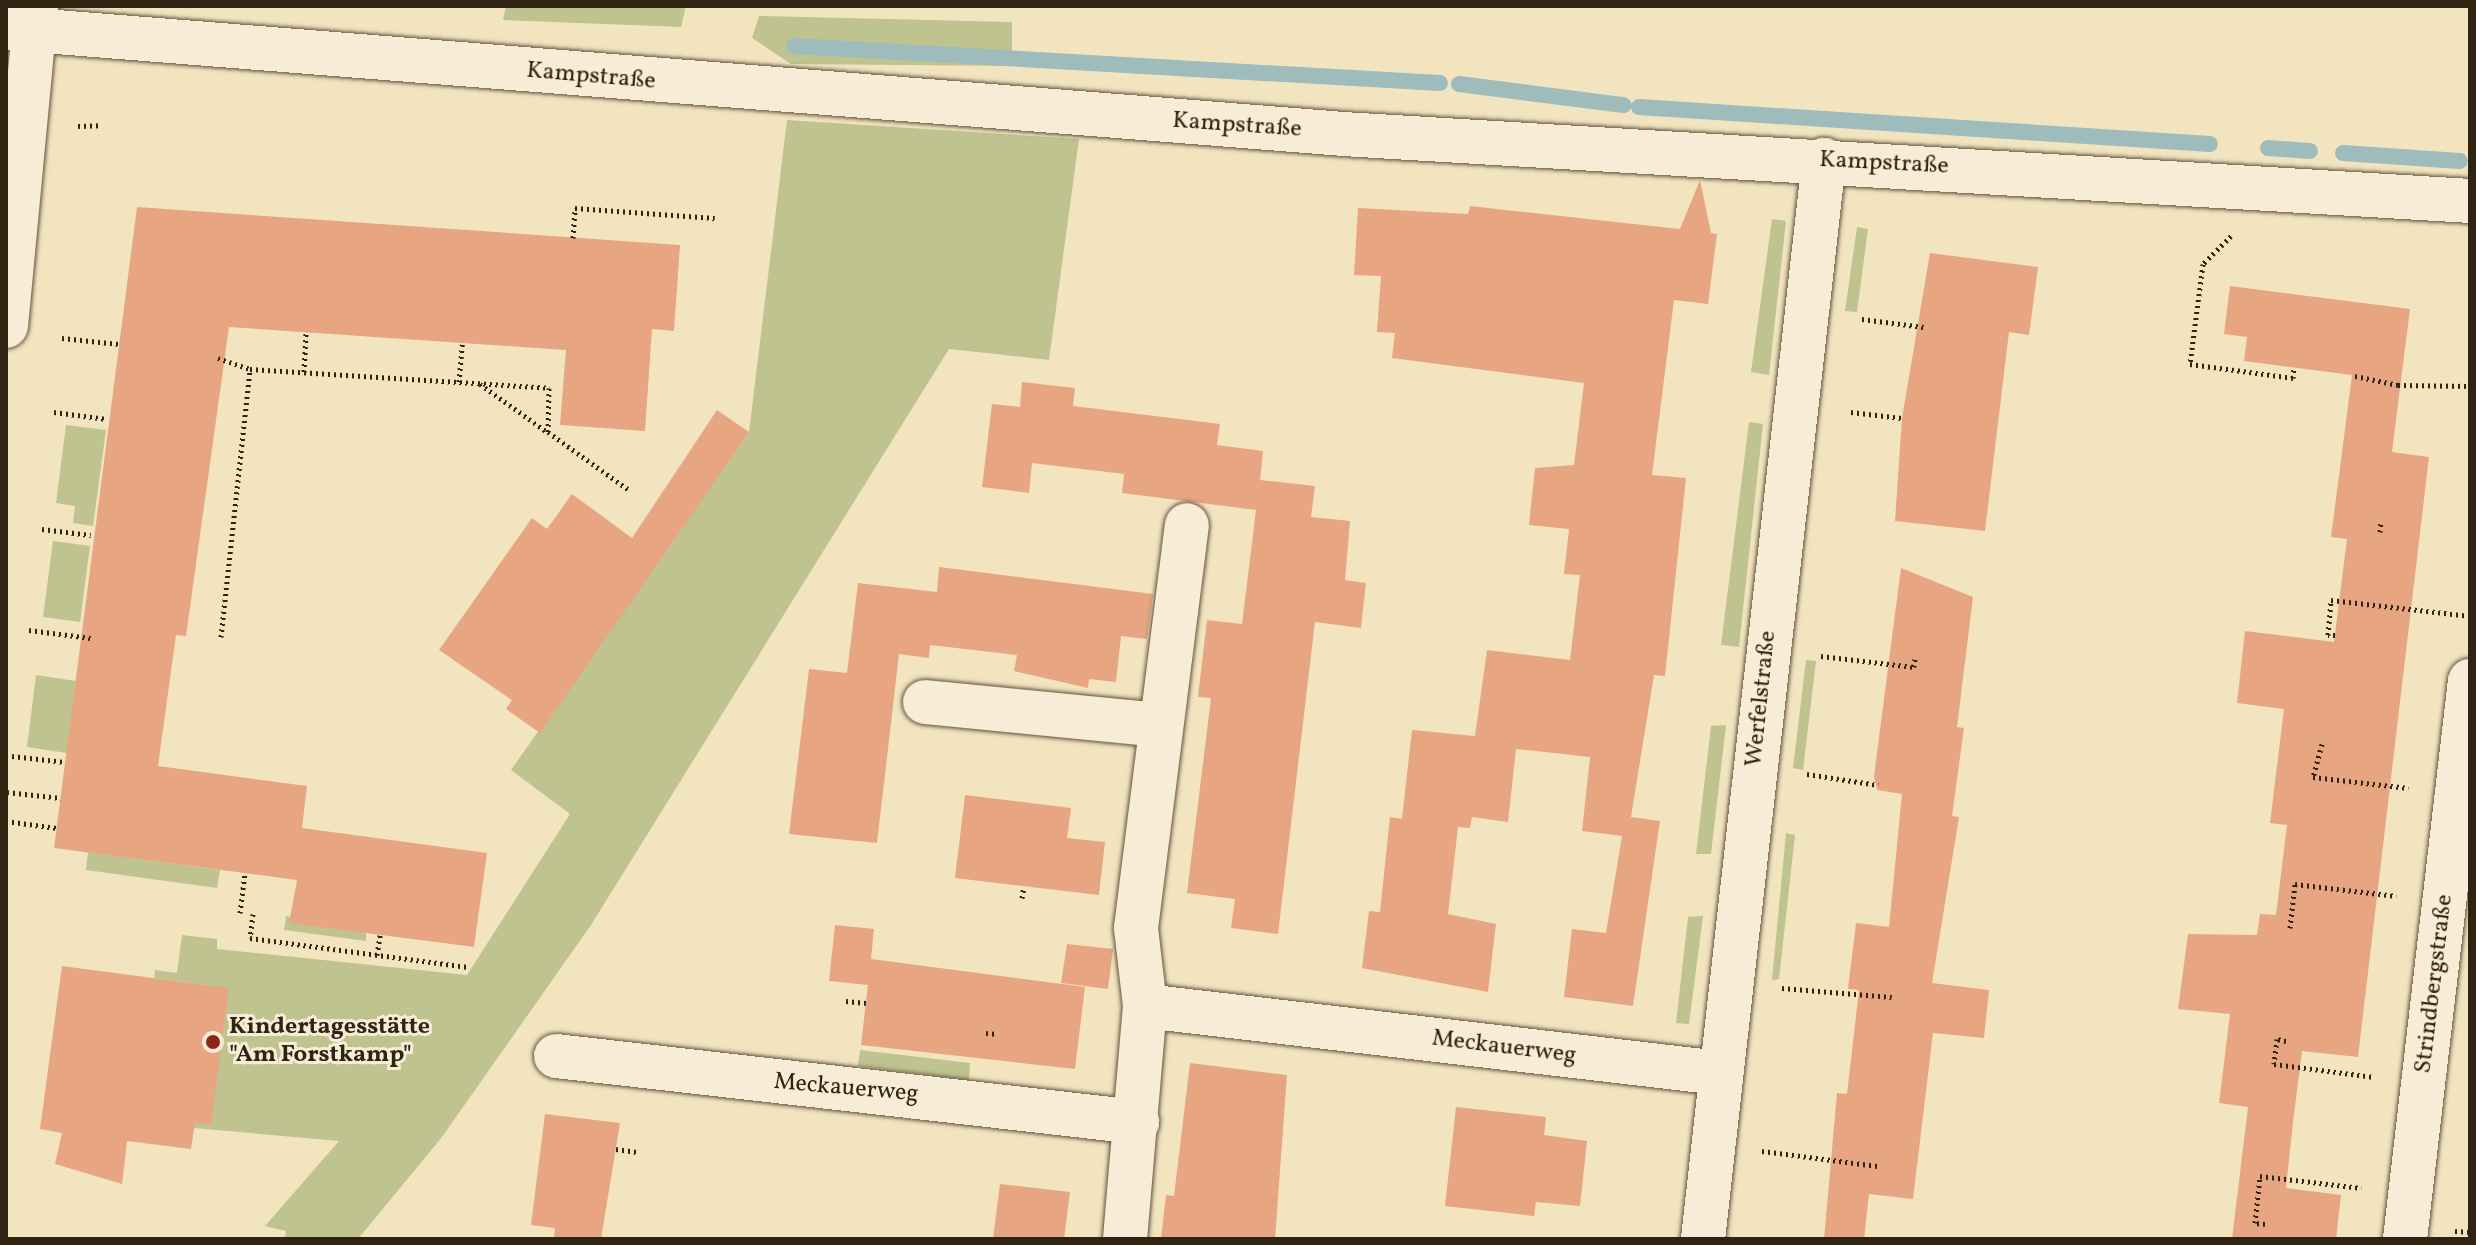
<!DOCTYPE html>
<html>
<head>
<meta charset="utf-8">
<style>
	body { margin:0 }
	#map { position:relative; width:2476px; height:1245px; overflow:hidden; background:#f3e4c0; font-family:Vollkorn,serif }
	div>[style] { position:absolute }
	.green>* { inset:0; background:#bfc390 }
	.stream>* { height:16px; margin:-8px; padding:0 8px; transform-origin:8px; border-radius:8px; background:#9ebcbb }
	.building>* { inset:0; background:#e7a582 }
	.path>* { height:5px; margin-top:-2.5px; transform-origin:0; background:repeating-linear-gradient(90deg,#302311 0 2px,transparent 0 6px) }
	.roads { filter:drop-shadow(0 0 2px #61533d) drop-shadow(0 0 2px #61533d) }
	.minor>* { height:44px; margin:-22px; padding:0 22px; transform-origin:22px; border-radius:22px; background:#f7edd6 }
	.dots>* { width:22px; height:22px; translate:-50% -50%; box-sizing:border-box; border:4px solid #f7edd6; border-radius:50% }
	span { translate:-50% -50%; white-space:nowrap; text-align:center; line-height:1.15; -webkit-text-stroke:6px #f7edd6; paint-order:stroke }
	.street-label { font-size:24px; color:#302311 }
	.poi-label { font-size:24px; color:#302311; font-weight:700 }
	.left { translate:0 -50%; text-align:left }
	.frame { position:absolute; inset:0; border:8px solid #302311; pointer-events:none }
</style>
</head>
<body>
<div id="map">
	<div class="green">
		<i style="clip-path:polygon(506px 6px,686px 6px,681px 27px,503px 20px)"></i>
		<i style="clip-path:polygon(759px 16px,1012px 22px,1012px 66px,791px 64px,752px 38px)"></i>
		<i style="clip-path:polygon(787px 120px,1079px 139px,1049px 360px,949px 349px,591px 925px,442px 1137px,358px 1239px,285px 1239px,286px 1231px,265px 1226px,339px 1141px,194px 1128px,213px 986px,154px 978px,155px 970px,177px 973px,182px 935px,217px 939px,217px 949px,467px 975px,570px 814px,511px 770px,749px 432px)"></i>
		<i style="clip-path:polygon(1772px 219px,1786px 221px,1769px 375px,1751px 372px)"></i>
		<i style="clip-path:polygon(1857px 227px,1868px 229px,1857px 312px,1845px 311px)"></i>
		<i style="clip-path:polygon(1749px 422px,1763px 424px,1739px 647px,1721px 645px)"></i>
		<i style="clip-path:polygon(66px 425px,106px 430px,93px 526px,73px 523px,75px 506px,56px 503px)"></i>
		<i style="clip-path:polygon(53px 541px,90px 546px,80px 622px,43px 617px)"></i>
		<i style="clip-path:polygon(1806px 660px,1816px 661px,1803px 770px,1793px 768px)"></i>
		<i style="clip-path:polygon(36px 675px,76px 681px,67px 753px,27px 747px)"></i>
		<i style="clip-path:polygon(1726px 725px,1711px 854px,1696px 854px,1711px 726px)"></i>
		<i style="clip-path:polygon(1786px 833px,1795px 835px,1779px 979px,1772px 980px)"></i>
		<i style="clip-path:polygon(88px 852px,220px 870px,217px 888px,86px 870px)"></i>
		<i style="clip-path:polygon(286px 916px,366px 933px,366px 941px,284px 930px)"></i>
		<i style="clip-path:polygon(1703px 916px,1689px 1024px,1676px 1023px,1688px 917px)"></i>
		<i style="clip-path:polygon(860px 1050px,970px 1063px,969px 1080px,858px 1066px)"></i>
	</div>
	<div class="stream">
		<i style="left:794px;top:46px;width:647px;rotate:3.28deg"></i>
		<i style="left:1459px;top:84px;width:166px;rotate:7.3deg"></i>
		<i style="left:1639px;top:107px;width:572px;rotate:3.71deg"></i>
		<i style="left:2268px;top:148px;width:42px;rotate:4.1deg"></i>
		<i style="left:2343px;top:153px;width:117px;rotate:3.9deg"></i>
	</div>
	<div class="building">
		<i style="clip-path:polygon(1700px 180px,1711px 233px,1717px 234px,1708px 304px,1674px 300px,1652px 475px,1686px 478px,1665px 676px,1654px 675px,1631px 817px,1660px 821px,1633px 1006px,1564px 997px,1572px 929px,1606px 933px,1622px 836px,1582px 831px,1590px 757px,1516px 749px,1508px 822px,1472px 817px,1470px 828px,1458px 827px,1448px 914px,1496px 924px,1488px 992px,1362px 968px,1369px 911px,1380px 912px,1390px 817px,1402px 819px,1412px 730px,1475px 736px,1487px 650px,1570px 660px,1580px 575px,1564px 574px,1569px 529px,1529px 525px,1535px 468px,1574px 465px,1584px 383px,1392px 358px,1395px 333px,1377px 332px,1381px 276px,1354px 275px,1358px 208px,1468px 214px,1470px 206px,1680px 229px)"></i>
		<i style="clip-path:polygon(137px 207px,680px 245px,674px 331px,652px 329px,645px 431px,560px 425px,566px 350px,229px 327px,186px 636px,176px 635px,158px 766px,307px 786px,302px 828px,487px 853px,474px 947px,289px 923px,297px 880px,54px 848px)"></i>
		<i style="clip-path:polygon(1930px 253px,2038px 267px,2029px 335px,2009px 332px,1985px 531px,1895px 521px,1902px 418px)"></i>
		<i style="clip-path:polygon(2230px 286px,2410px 309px,2392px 452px,2429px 457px,2358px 1057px,2302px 1051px,2293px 1122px,2286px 1188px,2341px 1195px,2336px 1239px,2232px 1239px,2248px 1107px,2219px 1103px,2230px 1014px,2178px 1009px,2188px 934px,2257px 935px,2260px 914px,2276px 915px,2287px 825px,2270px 823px,2284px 709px,2237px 703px,2245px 631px,2334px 642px,2347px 539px,2331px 537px,2352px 375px,2244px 361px,2247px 337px,2224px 334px)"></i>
		<i style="clip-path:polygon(1022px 382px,1075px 388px,1073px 406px,1220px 424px,1217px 445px,1263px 451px,1260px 480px,1315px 486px,1311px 517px,1350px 521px,1345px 580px,1366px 583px,1361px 628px,1315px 622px,1278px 934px,1231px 928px,1235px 899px,1187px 893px,1211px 698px,1198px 697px,1207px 620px,1242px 624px,1256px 510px,1122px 493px,1124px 474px,1032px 463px,1029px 493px,982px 487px,992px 404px,1020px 407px)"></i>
		<i style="clip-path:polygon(717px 410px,749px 432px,540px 733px,506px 709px,512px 700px,439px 650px,532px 518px,547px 529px,572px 494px,632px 538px)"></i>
		<i style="clip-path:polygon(939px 567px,1153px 594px,1147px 639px,1121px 636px,1116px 682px,1089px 679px,1088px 688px,1014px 671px,1017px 655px,930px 645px,929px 658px,899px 654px,877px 843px,789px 834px,809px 669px,847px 673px,858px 583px,937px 592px)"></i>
		<i style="clip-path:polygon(1901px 568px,1973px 597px,1957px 727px,1964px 728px,1952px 816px,1959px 817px,1932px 983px,1989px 990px,1984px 1038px,1933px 1033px,1913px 1199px,1869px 1194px,1864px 1239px,1824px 1239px,1837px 1093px,1847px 1094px,1859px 990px,1848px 989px,1856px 923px,1889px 927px,1902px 794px,1877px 790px,1874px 776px)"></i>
		<i style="clip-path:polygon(965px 795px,1071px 808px,1067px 838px,1105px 842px,1099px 895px,955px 878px)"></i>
		<i style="clip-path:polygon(835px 925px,874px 929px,871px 959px,1085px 987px,1075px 1069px,861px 1045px,868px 985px,829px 981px)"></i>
		<i style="clip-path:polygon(1067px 944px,1113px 949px,1108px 989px,1061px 983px)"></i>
		<i style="clip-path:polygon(62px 966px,229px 988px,211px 1125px,195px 1123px,191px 1149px,127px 1141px,122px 1184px,55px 1164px,62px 1133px,40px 1129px)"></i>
		<i style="clip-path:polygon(1190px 1063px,1287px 1075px,1275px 1239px,1161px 1239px,1166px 1195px,1174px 1196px)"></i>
		<i style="clip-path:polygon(1456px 1107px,1546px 1117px,1544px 1135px,1587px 1141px,1580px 1206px,1536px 1202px,1534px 1216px,1445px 1206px)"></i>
		<i style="clip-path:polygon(545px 1114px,620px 1123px,601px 1239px,554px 1239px,555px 1228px,531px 1225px)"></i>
		<i style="clip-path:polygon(1000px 1184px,1070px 1192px,1064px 1239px,993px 1239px)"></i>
	</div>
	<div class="path">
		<i style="left:78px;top:126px;width:24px;rotate:-2deg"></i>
		<i style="left:2231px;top:236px;width:40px;rotate:135deg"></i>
		<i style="left:2203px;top:264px;width:101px;rotate:97.4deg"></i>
		<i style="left:2190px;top:364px;width:104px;rotate:7.7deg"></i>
		<i style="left:2293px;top:378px;width:11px;rotate:-85deg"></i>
		<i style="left:573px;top:238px;width:30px;rotate:-86deg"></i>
		<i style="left:575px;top:208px;width:140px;rotate:4.1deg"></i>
		<i style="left:1862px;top:319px;width:62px;rotate:7.5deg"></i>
		<i style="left:62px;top:338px;width:57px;rotate:6deg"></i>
		<i style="left:218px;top:358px;width:34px;rotate:19deg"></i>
		<i style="left:304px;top:372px;width:39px;rotate:-87deg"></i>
		<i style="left:2355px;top:376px;width:44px;rotate:11.8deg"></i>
		<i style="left:2398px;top:385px;width:72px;rotate:0.8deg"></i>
		<i style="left:459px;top:382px;width:38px;rotate:-85deg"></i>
		<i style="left:480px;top:384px;width:82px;rotate:35.6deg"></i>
		<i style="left:54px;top:412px;width:53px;rotate:7.5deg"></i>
		<i style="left:1851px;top:412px;width:51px;rotate:6.7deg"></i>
		<i style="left:42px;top:529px;width:49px;rotate:7deg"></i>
		<i style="left:2380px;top:532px;width:11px;rotate:-85deg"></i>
		<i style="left:29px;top:630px;width:62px;rotate:7.5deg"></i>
		<i style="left:2335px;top:635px;width:7px;rotate:180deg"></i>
		<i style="left:2328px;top:635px;width:35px;rotate:-85deg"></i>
		<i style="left:2331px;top:600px;width:140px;rotate:6.6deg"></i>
		<i style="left:221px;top:637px;width:270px;rotate:-83.8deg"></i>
		<i style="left:250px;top:369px;width:300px;rotate:3.6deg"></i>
		<i style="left:549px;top:388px;width:44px;rotate:91.3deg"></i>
		<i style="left:548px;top:432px;width:100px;rotate:35.6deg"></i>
		<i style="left:1821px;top:656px;width:94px;rotate:6.7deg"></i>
		<i style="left:1914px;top:667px;width:8px;rotate:-83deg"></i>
		<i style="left:2322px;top:744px;width:34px;rotate:105deg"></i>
		<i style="left:2313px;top:777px;width:96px;rotate:6.6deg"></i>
		<i style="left:12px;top:756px;width:53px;rotate:6.5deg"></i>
		<i style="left:1807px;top:774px;width:72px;rotate:8.8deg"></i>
		<i style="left:7px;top:792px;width:54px;rotate:6.3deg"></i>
		<i style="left:6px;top:821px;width:51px;rotate:7.8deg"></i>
		<i style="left:1022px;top:898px;width:11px;rotate:-80deg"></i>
		<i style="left:240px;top:913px;width:40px;rotate:-82.9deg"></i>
		<i style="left:253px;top:914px;width:24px;rotate:97deg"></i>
		<i style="left:250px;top:938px;width:220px;rotate:7.6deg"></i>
		<i style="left:2290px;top:928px;width:44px;rotate:-83.5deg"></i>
		<i style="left:2295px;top:884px;width:102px;rotate:6.8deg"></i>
		<i style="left:377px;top:955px;width:20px;rotate:-81deg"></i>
		<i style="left:1782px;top:988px;width:110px;rotate:4.7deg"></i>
		<i style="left:846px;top:1001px;width:20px;rotate:6deg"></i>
		<i style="left:986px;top:1033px;width:11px;rotate:5deg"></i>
		<i style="left:2286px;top:1041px;width:9px;rotate:-167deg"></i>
		<i style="left:2277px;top:1039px;width:25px;rotate:97deg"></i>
		<i style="left:2274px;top:1064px;width:101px;rotate:7.4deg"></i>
		<i style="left:616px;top:1149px;width:21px;rotate:8deg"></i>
		<i style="left:1762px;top:1151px;width:116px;rotate:7.4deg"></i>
		<i style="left:2265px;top:1224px;width:10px;rotate:-174deg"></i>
		<i style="left:2255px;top:1223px;width:47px;rotate:-83.9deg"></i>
		<i style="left:2260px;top:1176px;width:102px;rotate:6.8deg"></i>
		<i style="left:2455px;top:1231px;width:15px;rotate:4deg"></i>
	</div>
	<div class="roads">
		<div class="minor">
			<i style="left:6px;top:28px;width:1341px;rotate:4.53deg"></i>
			<i style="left:1343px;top:134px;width:1129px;rotate:3.4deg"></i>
			<i style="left:6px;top:326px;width:321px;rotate:-84.6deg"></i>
			<i style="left:925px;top:702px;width:236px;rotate:5.6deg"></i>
			<i style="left:1145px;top:1006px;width:579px;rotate:6.65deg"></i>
			<i style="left:556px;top:1056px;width:585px;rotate:6.48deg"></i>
			<i style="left:1125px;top:1239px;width:234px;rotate:-85.1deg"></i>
			<i style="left:1145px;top:1006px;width:79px;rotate:-96.6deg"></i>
			<i style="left:1136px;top:928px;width:406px;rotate:-82.8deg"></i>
			<i style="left:1703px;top:1239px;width:1086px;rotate:-83.6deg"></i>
			<i style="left:2405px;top:1239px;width:562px;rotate:-83.36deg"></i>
		</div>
	</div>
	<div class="dots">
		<i style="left:213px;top:1042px;background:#8f2418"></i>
	</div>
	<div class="street-label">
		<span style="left:591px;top:77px;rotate:5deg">Kampstraße</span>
		<span style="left:1237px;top:126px;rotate:4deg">Kampstraße</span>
		<span style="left:1884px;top:164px;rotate:3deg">Kampstraße</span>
		<span style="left:1762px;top:699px;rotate:-84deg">Werfelstraße</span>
		<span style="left:2435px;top:984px;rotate:-83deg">Strindbergstraße</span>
		<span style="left:1504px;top:1048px;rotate:7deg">Meckauerweg</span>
		<span style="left:846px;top:1089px;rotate:5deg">Meckauerweg</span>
	</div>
	<div class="poi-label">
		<span class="left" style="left:229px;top:1042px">Kindertagesstätte<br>"Am Forstkamp"</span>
	</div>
	<div class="frame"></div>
</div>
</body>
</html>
